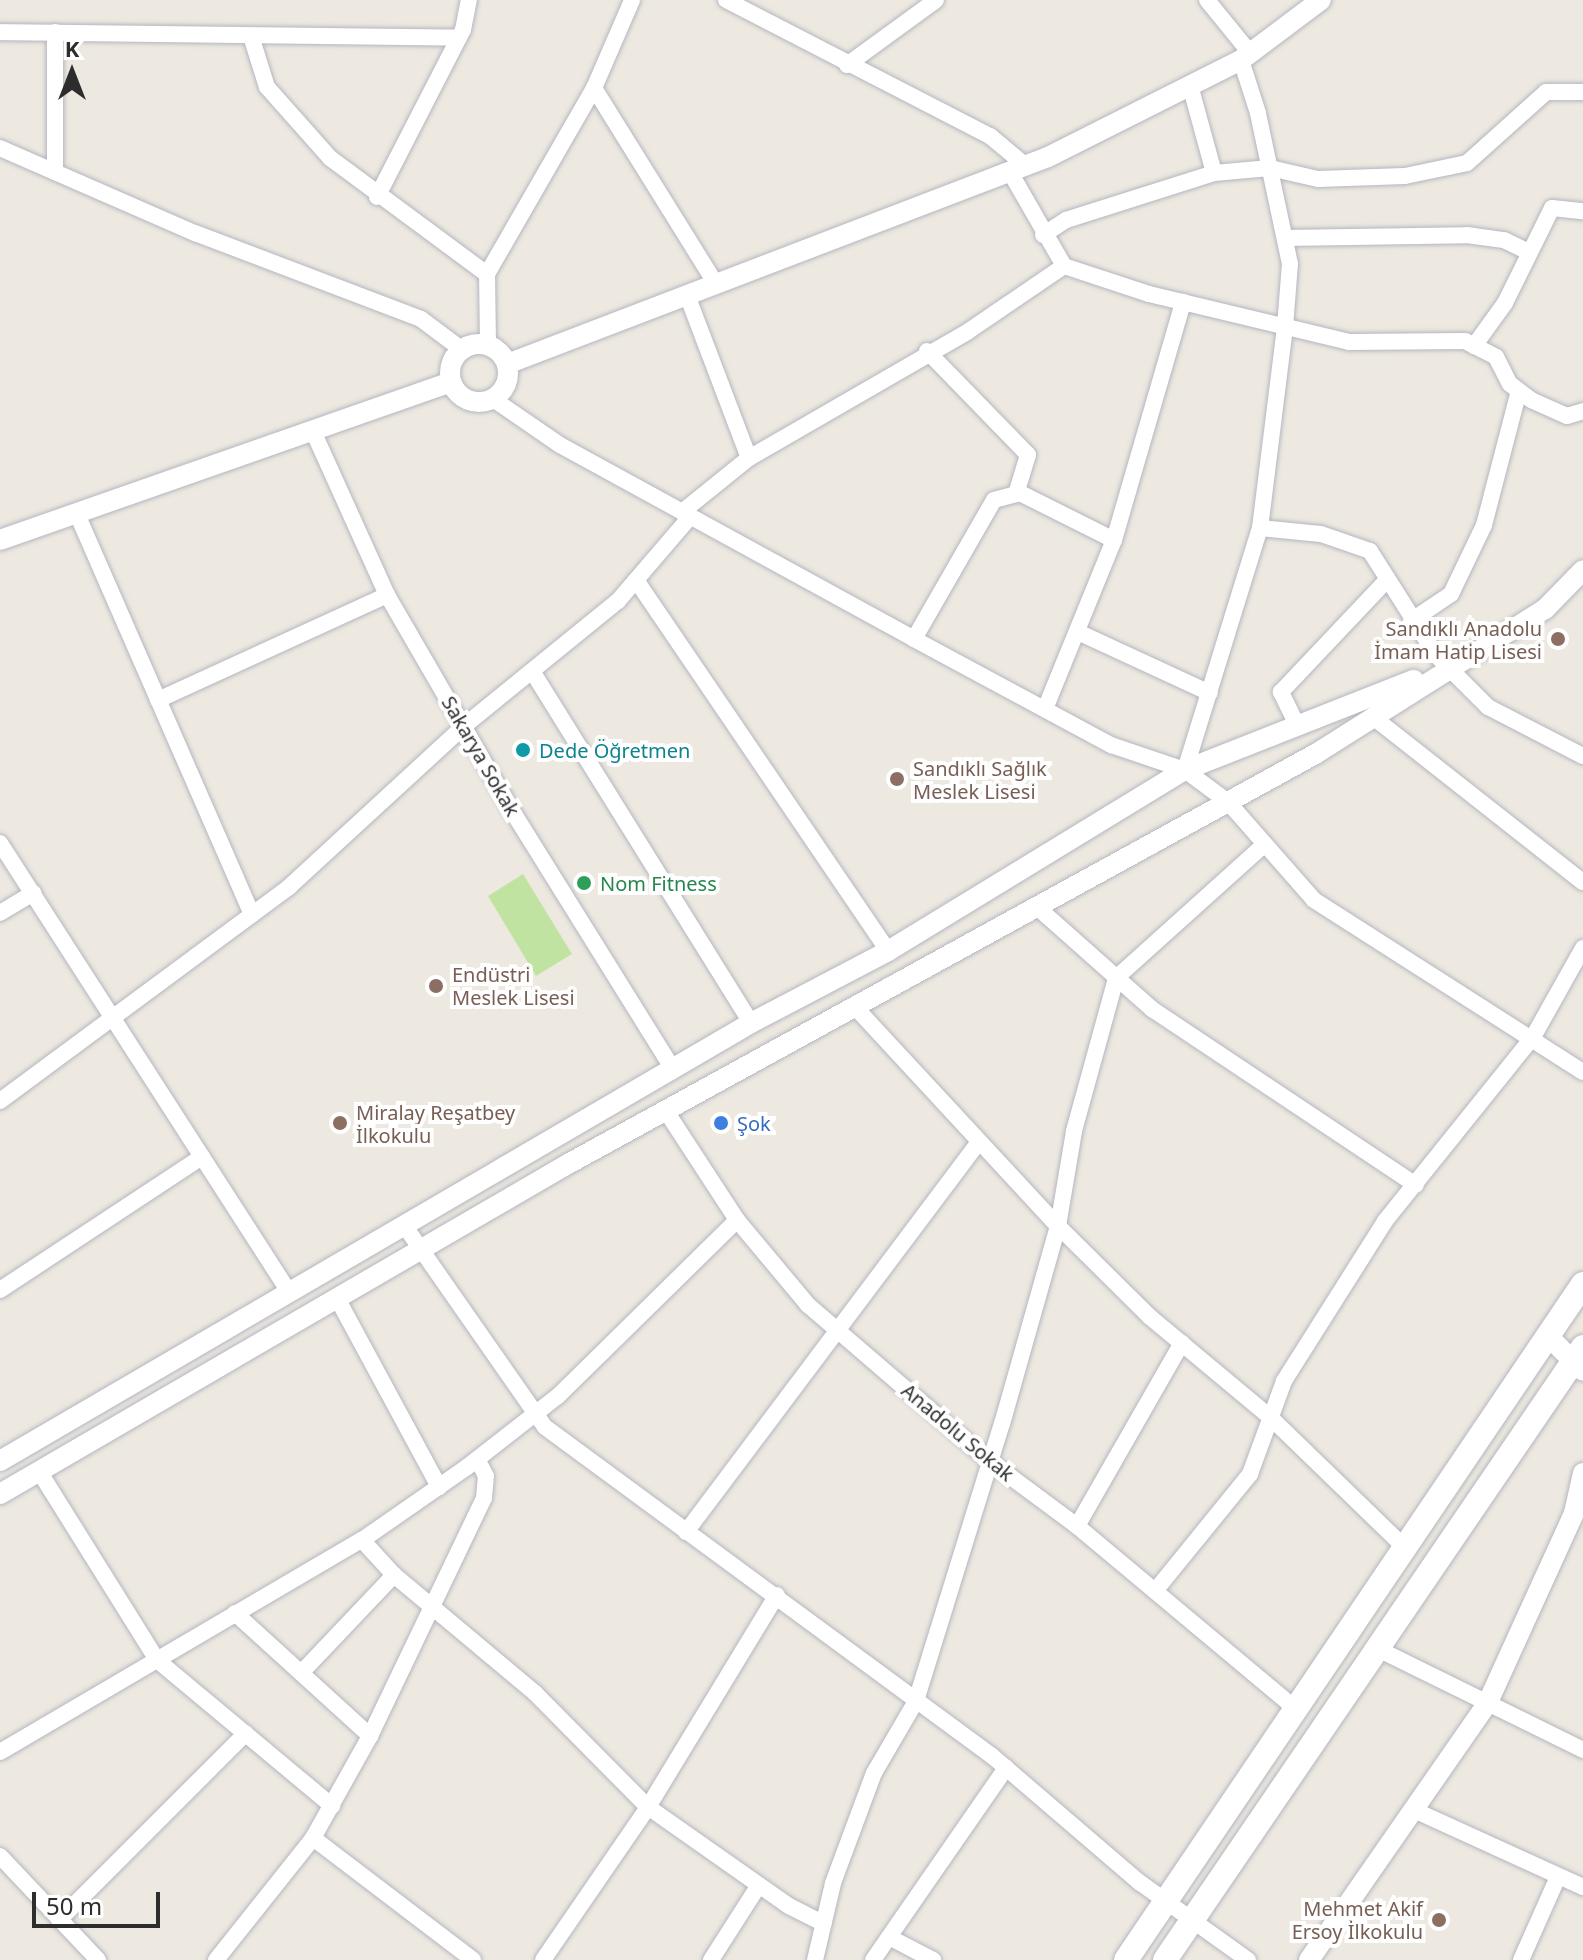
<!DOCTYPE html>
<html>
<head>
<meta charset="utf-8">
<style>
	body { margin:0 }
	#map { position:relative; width:1583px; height:1960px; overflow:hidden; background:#ede9e1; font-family:"Noto Sans",sans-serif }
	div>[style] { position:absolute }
	.pitch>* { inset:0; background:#c1e3a1 }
	.roads { filter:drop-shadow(0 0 2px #b5b6bf) drop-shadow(0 0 2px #b5b6bf) }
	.minor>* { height:16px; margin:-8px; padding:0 8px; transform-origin:8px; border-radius:8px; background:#fff }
	.tertiary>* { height:20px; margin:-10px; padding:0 10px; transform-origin:10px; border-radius:10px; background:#fff }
	.tertiary>.ring { margin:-10px; padding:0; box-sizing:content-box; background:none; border:20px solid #fff; border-radius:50% }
	.secondary>* { height:24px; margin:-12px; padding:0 12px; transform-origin:12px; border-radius:12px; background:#fff }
	.dots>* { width:22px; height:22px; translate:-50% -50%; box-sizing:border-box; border:4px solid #fff; border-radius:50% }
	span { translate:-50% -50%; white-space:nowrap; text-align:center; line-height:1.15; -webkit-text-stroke:8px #fff; paint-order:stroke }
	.education-label { font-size:20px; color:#785e54 }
	.right { translate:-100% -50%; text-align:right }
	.left { translate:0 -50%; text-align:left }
	.culture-label { font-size:20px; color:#0d838f }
	.street-label { font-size:20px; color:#2d2d2d }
	.leisure-label { font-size:20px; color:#27864d }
	.shop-label { font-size:20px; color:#366cbe }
	.north { position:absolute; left:32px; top:32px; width:80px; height:80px; -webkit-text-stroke:6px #fff; paint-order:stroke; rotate:0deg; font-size:22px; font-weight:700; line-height:32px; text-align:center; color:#2d2d2d }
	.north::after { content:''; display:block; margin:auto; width:28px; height:36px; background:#2d2d2d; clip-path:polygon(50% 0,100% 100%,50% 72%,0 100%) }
	.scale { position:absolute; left:32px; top:1892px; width:128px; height:36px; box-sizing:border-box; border:4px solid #2d2d2d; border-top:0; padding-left:10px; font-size:24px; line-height:28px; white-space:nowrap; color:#2d2d2d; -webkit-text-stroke:6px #fff; paint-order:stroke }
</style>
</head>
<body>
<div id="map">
	<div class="pitch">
		<i style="clip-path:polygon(523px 874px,572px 954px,536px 976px,488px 896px)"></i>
	</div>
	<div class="roads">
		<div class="minor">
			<i style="left:726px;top:0;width:297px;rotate:27.3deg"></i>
			<i style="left:990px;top:136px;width:47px;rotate:39.8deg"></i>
			<i style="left:1207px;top:0;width:68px;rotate:50.9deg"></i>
			<i style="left:0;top:32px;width:459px;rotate:0.7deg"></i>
			<i style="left:55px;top:32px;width:140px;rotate:90deg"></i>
			<i style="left:251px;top:36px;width:53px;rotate:72.6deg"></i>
			<i style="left:267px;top:87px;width:95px;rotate:48.4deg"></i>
			<i style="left:330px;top:158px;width:195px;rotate:36.5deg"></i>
			<i style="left:847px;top:65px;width:110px;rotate:-36.1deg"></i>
			<i style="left:1190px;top:85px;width:91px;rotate:74.7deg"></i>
			<i style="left:594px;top:88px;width:231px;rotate:58.1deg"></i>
			<i style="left:0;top:148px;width:213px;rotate:23.6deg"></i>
			<i style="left:195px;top:233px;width:242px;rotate:20.8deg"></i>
			<i style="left:421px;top:319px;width:50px;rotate:36.9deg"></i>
			<i style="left:1010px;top:172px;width:108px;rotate:60.1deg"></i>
			<i style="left:1064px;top:266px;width:89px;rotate:18.2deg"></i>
			<i style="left:1149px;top:294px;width:206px;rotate:13.5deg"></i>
			<i style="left:1349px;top:342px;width:116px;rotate:-0.5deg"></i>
			<i style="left:1465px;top:341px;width:35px;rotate:27deg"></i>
			<i style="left:1496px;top:357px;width:30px;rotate:63deg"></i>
			<i style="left:1510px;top:384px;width:26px;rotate:37deg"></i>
			<i style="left:1531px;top:400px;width:39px;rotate:24deg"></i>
			<i style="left:1567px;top:416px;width:17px;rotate:-17deg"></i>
			<i style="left:377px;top:197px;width:188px;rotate:-62.8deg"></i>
			<i style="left:463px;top:30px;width:31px;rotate:-79deg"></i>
			<i style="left:1043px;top:235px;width:27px;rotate:-33deg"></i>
			<i style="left:1066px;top:220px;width:155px;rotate:-17.6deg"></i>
			<i style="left:1214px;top:173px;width:56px;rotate:-5.1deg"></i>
			<i style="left:1270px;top:168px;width:49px;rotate:12.9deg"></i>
			<i style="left:1318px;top:179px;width:87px;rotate:-2deg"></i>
			<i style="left:1405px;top:176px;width:63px;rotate:-11.8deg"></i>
			<i style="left:1467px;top:163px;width:106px;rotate:-41.9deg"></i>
			<i style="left:1546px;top:92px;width:37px"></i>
			<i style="left:1285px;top:238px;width:182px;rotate:-0.9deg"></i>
			<i style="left:1467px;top:235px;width:37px;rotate:8deg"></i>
			<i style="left:1504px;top:240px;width:28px;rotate:26deg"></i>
			<i style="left:687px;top:295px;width:174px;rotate:69.2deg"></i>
			<i style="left:488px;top:344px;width:70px;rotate:-90.8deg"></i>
			<i style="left:487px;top:274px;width:215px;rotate:-60.1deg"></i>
			<i style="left:594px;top:88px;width:96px;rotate:-66.6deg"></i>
			<i style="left:1474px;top:346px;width:53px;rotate:-54.2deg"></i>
			<i style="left:1505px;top:303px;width:106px;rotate:-63.7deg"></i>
			<i style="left:1552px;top:208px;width:31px;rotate:6deg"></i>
			<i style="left:927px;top:351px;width:145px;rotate:45.8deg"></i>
			<i style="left:1028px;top:455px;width:41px;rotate:107.1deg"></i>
			<i style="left:493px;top:399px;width:81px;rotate:34.5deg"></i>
			<i style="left:560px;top:445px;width:404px;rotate:28.7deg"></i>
			<i style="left:914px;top:639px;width:224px;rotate:28.3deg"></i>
			<i style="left:1111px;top:745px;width:78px;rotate:18.7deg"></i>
			<i style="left:1185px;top:770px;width:54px;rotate:36.7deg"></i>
			<i style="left:1228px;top:802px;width:130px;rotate:48.7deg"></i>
			<i style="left:1314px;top:900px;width:319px;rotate:32.6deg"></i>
			<i style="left:313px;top:431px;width:180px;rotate:65.7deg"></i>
			<i style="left:387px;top:595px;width:247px;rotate:59.9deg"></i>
			<i style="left:511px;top:809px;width:306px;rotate:58.1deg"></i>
			<i style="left:682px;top:512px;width:86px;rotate:-38.9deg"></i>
			<i style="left:749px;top:458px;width:252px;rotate:-30deg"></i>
			<i style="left:967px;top:332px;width:117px;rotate:-34.2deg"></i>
			<i style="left:77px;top:514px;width:437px;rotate:66.4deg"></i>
			<i style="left:1260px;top:528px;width:61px;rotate:5.6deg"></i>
			<i style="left:1321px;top:534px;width:52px;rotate:19.1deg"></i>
			<i style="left:1370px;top:551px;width:123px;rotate:57.6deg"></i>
			<i style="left:1436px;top:655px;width:74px;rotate:45deg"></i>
			<i style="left:1488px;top:707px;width:107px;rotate:27.3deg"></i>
			<i style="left:636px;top:580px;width:448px;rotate:55.8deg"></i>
			<i style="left:1411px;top:621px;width:48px;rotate:-34deg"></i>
			<i style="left:1451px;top:594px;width:76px;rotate:-64.4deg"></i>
			<i style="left:1484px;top:525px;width:138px;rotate:-75.4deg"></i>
			<i style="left:1080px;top:633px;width:143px;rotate:24.8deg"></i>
			<i style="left:914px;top:639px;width:160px;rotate:-60.1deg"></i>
			<i style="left:994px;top:500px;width:27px;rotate:-15deg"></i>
			<i style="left:1020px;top:493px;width:105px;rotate:26.6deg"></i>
			<i style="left:532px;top:671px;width:415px;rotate:58.1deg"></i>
			<i style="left:158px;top:700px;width:252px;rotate:-24.6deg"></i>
			<i style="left:1045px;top:709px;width:183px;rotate:-67.8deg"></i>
			<i style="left:1114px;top:540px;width:248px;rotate:-73.8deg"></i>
			<i style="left:1373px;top:717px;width:267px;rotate:38.2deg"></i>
			<i style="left:1297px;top:725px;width:37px;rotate:-116deg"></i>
			<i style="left:1281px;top:692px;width:153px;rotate:-46.6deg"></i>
			<i style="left:1185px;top:770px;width:253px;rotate:-72.8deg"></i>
			<i style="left:1260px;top:528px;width:203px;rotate:-82.9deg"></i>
			<i style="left:1285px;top:327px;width:63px;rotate:-85.5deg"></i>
			<i style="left:1290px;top:264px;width:154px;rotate:-102deg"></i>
			<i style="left:1258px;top:113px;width:56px;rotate:-107.8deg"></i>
			<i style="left:0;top:843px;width:534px;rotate:57.23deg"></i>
			<i style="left:1037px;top:907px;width:154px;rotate:41.6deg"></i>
			<i style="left:1152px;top:1009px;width:317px;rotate:33.7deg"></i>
			<i style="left:0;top:913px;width:39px;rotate:-31deg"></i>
			<i style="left:855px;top:1007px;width:299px;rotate:47.2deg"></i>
			<i style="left:1058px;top:1226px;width:129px;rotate:44.7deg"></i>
			<i style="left:1150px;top:1317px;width:155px;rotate:39.8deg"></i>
			<i style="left:1269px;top:1416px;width:190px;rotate:44.1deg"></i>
			<i style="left:0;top:1101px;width:360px;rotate:-36.5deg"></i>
			<i style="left:289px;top:887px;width:238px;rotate:-42.6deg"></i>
			<i style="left:464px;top:726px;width:198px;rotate:-39.1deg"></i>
			<i style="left:618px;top:601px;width:111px;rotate:-49.4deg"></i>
			<i style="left:666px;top:1111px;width:130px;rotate:56.9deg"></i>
			<i style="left:737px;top:1220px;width:111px;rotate:50.1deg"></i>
			<i style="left:808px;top:1305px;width:238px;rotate:40.7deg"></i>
			<i style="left:988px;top:1460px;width:111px;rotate:36.6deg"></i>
			<i style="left:1077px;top:1526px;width:285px;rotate:39.9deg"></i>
			<i style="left:404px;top:1225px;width:246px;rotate:55.1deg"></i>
			<i style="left:545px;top:1427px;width:555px;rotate:36.35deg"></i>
			<i style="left:992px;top:1756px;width:194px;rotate:40.6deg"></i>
			<i style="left:1139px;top:1882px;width:134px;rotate:35.6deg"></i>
			<i style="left:0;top:1290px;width:242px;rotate:-33.4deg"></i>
			<i style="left:337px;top:1298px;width:215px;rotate:61.6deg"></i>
			<i style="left:39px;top:1471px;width:223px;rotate:58deg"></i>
			<i style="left:157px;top:1660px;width:228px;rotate:39.8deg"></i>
			<i style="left:1077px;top:1526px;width:211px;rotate:-60.2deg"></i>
			<i style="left:686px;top:1532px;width:488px;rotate:-53.1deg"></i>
			<i style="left:362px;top:1540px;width:47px;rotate:47.6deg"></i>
			<i style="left:394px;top:1575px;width:184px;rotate:39.9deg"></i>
			<i style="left:535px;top:1693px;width:161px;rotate:45.3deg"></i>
			<i style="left:648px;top:1807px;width:172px;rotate:35.1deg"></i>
			<i style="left:789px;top:1906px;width:39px;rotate:27deg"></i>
			<i style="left:1155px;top:1591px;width:151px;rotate:-50.9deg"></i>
			<i style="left:1250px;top:1474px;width:99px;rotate:-69.9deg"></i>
			<i style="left:1284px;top:1381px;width:189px;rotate:-57.7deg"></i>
			<i style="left:1385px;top:1221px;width:236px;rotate:-51.2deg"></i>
			<i style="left:1533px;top:1037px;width:102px;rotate:-60.7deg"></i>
			<i style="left:235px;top:1613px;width:183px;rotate:42.3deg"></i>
			<i style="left:1378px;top:1649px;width:229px;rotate:26.2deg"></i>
			<i style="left:302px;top:1672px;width:134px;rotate:-46.5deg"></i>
			<i style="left:0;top:1752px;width:420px;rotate:-30.4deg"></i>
			<i style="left:362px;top:1540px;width:128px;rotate:-34.8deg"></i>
			<i style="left:467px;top:1467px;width:115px;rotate:-38deg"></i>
			<i style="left:558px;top:1396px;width:251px;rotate:-44.5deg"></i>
			<i style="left:1414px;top:1810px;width:186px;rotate:24.5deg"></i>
			<i style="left:313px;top:1838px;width:201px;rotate:37.3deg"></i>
			<i style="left:0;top:1856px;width:143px;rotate:46.7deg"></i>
			<i style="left:59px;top:1920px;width:264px;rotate:-45deg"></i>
			<i style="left:889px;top:1937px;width:50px;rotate:27.6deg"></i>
			<i style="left:216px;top:1960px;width:156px;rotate:-51.5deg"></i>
			<i style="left:313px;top:1838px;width:117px;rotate:-60.8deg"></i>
			<i style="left:370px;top:1736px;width:264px;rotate:-64.4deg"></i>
			<i style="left:484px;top:1498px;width:22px;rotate:-85deg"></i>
			<i style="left:486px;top:1476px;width:19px;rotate:-118deg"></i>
			<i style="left:543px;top:1960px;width:186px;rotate:-55.5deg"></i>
			<i style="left:648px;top:1807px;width:248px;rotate:-58.7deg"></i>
			<i style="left:711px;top:1960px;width:89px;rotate:-57.4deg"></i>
			<i style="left:815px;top:1960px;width:79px;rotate:-76.8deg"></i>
			<i style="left:833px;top:1883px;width:117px;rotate:-69.6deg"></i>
			<i style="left:874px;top:1773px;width:83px;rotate:-59.7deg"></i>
			<i style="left:916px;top:1701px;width:290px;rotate:-72.8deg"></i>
			<i style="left:1002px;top:1424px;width:206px;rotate:-74.2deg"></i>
			<i style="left:1058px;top:1226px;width:96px;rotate:-80.4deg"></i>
			<i style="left:1074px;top:1131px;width:159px;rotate:-74.6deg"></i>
			<i style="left:1116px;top:978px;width:200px;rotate:-42deg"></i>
			<i style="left:873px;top:1960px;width:234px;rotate:-55.3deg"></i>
			<i style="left:1521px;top:1960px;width:91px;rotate:-66deg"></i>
		</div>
		<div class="tertiary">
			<i class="ring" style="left:450px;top:344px;width:38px;height:38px"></i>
			<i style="left:507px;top:364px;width:579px;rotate:-20.94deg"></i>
			<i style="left:1048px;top:157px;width:216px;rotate:-26.7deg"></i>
			<i style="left:1241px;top:60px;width:100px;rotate:-36.9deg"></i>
			<i style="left:0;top:540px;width:477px;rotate:-19.3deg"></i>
			<i style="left:1548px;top:1336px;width:49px;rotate:45deg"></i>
			<i style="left:0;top:1461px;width:869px;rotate:-30.25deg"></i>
			<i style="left:751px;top:1023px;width:155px;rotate:-27.7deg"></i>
			<i style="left:888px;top:951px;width:348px;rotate:-31.4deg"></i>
			<i style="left:1185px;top:770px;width:246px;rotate:-21.5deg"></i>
			<i style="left:0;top:1494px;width:657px;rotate:-30.16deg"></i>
			<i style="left:568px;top:1164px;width:854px;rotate:-28.75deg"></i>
			<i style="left:1317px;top:753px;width:270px;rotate:-32.3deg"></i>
			<i style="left:1545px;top:609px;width:54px;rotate:-45.7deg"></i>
			<i style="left:1309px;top:1960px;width:314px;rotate:-55.2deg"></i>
			<i style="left:1488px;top:1702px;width:208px;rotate:-65.5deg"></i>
			<i style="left:1574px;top:1513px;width:41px;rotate:-77.3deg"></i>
		</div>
		<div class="secondary">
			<i style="left:1126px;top:1960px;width:816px;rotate:-55.94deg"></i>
			<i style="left:1165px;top:1960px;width:742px;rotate:-55.71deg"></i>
		</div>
	</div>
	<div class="dots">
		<i style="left:1558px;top:639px;background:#8d6e63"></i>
		<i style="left:523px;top:750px;background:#0f9aa8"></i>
		<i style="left:897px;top:779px;background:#8d6e63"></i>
		<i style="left:584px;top:883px;background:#2e9e5b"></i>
		<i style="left:436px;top:986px;background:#8d6e63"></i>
		<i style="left:340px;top:1123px;background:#8d6e63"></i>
		<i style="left:721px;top:1123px;background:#3f7fe0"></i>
		<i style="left:1439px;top:1920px;background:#8d6e63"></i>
	</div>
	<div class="education-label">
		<span class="right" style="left:1542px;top:640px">Sandıklı Anadolu<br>İmam Hatip Lisesi</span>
		<span class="left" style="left:913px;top:780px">Sandıklı Sağlık<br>Meslek Lisesi</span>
		<span class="left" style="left:452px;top:986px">Endüstri<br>Meslek Lisesi</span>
		<span class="left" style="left:356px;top:1124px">Miralay Reşatbey<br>İlkokulu</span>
		<span class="right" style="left:1423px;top:1920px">Mehmet Akif<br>Ersoy İlkokulu</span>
	</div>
	<div class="culture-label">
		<span class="left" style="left:539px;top:750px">Dede Öğretmen</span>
	</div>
	<div class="street-label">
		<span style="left:481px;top:756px;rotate:60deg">Sakarya Sokak</span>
		<span style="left:958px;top:1432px;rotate:40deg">Anadolu Sokak</span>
	</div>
	<div class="leisure-label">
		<span class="left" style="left:600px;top:883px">Nom Fitness</span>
	</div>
	<div class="shop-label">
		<span class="left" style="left:737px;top:1123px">Şok</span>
	</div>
	<div class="north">K</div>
	<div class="scale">50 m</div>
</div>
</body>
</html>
